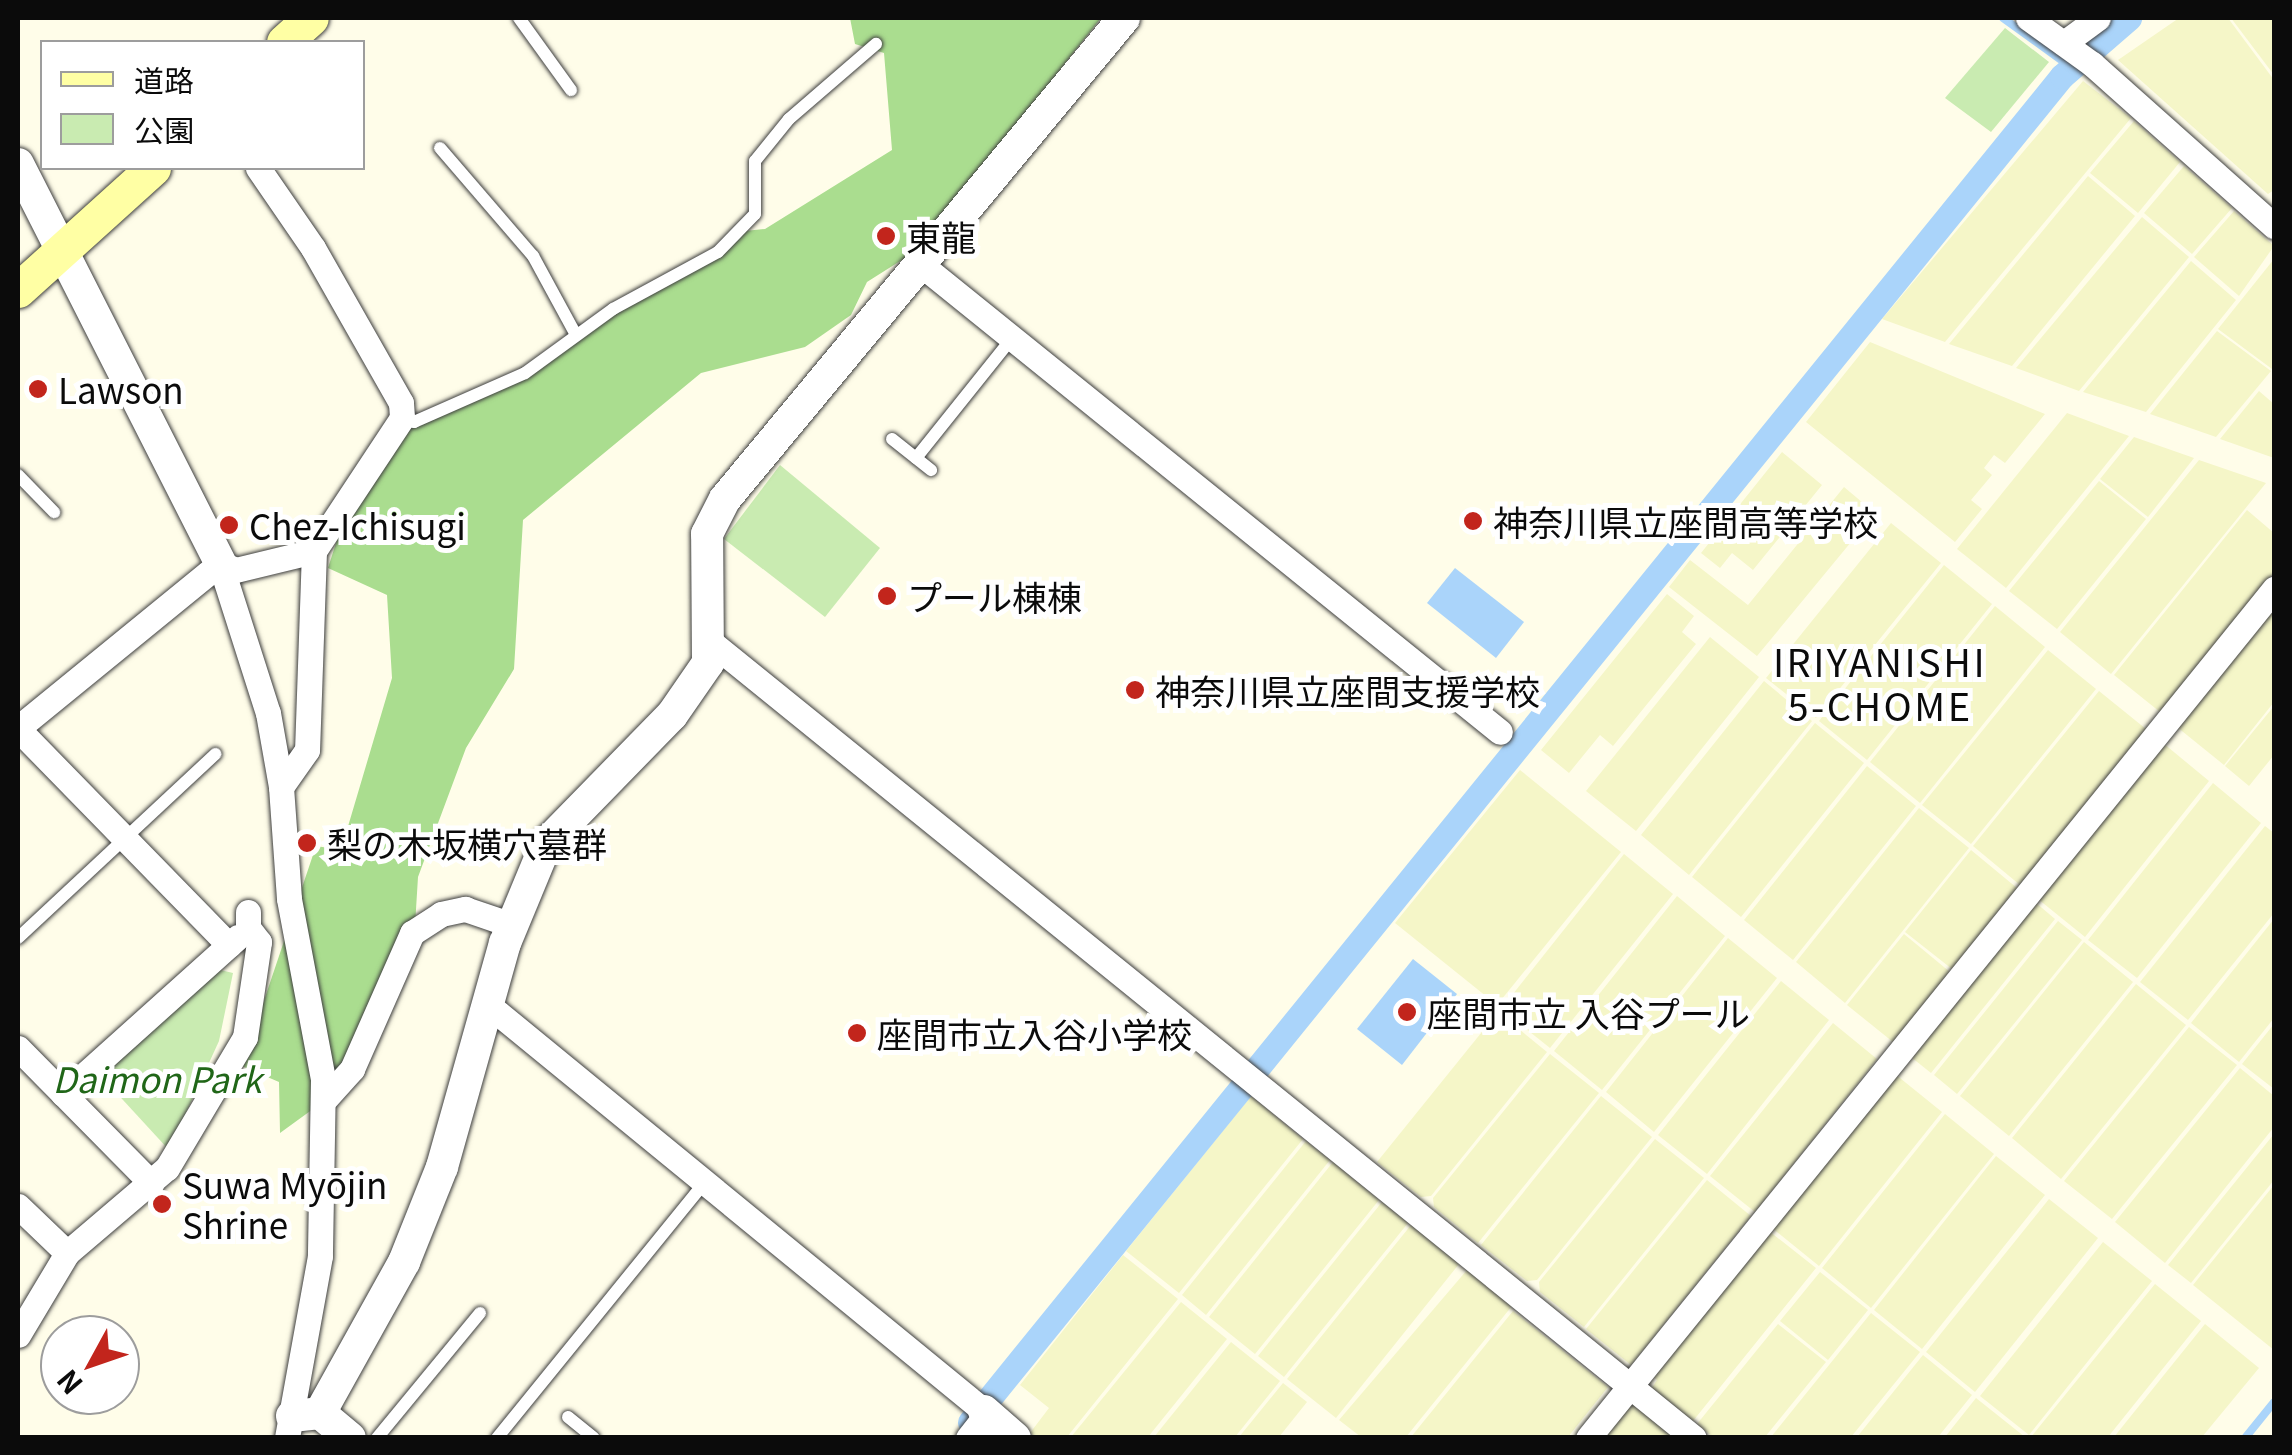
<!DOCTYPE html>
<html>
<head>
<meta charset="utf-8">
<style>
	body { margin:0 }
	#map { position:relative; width:2292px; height:1455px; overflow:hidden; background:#fffde9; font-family:Georgia,"Noto Sans JP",serif }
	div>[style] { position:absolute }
	.farmland>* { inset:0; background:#f5f6c8 }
	.green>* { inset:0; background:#c9ebb1 }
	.forest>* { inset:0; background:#aadd8f }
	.water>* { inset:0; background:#aad4fa }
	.stream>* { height:8px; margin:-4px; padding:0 4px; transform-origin:4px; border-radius:4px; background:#aad4fa }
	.canal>* { height:25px; margin:-12.5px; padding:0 12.5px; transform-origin:12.5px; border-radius:12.5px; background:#aad4fa }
	.roads { filter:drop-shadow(0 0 2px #3e3e3e) drop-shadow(0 0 2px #3e3e3e) }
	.service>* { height:12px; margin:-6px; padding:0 6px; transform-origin:6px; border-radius:6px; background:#fff }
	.minor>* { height:25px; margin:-12.5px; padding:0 12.5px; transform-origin:12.5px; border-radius:12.5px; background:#fff }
	.tertiary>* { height:32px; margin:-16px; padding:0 16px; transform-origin:16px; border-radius:16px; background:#fff }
	.secondary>* { height:35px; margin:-17.5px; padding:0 17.5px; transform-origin:17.5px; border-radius:17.5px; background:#ffffa4 }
	.dots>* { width:28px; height:28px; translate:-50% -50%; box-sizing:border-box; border:5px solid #fff; border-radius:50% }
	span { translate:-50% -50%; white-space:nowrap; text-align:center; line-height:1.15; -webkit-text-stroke:10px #fff; paint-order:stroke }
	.poi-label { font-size:35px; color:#0b0b0b }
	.left { translate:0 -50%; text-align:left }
	.park-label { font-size:35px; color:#206618; font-style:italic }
	.neighbourhood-label { font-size:38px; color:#0b0b0b; letter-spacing:2.5px }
	.frame { position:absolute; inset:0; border:20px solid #0b0b0b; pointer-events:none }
	.legend { position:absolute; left:40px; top:40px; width:325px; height:130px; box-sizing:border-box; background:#fff; border:2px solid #9d9d9d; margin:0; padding:12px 18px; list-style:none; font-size:30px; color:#0b0b0b }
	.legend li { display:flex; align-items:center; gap:20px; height:50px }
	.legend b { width:50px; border:2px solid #9d9d9d }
	.north { position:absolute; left:40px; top:1315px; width:100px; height:100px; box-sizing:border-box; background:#fff; border:2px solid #9d9d9d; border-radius:50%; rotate:230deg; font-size:28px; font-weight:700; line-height:40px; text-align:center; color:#0b0b0b }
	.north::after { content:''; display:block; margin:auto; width:35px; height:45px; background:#c2251c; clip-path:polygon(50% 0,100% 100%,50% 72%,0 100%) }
</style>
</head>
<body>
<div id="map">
	<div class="farmland">
		<i style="clip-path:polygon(2179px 18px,2228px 18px,2274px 80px,2274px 190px,2268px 194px,2118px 60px)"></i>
		<i style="clip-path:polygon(2231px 18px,2274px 18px,2274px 75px)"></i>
		<i style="clip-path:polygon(2083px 81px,2131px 118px,1945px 342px,1882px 319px)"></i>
		<i style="clip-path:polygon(2134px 121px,2180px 162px,2138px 213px,2090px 173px)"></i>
		<i style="clip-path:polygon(2184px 166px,2232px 208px,2192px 254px,2144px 213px)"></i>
		<i style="clip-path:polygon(2088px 176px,2135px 216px,2012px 366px,1949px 344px)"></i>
		<i style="clip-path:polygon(2234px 211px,2274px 246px,2239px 296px,2194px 257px)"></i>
		<i style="clip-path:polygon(2142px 217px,2189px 257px,2079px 391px,2016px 368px)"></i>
		<i style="clip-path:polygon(2274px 259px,2274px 365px,2272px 369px,2218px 329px)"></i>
		<i style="clip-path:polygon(2191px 261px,2236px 300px,2146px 412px,2083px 392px)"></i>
		<i style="clip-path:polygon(2217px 331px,2271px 371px,2216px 437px,2150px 414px)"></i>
		<i style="clip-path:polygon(1870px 342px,2045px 414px,2005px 463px,1994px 455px,1984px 468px,1992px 475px,1971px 500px,1982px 509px,1955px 542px,1806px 422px)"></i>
		<i style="clip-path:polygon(2259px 391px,2274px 404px,2274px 458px,2220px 439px)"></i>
		<i style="clip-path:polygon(2067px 413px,2129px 436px,2006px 588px,1957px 549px)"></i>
		<i style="clip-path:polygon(2134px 437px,2194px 458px,2148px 517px,2100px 479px)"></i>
		<i style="clip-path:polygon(1782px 452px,1822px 485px,1753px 570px,1732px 553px,1720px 568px,1701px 553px)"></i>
		<i style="clip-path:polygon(2199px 460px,2266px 483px,2111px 674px,2060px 632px)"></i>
		<i style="clip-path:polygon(2099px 481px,2146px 519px,2057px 629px,2009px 591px)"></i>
		<i style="clip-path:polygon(1844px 487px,1875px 513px,1757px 656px,1669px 587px,1690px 560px,1748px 605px)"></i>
		<i style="clip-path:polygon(2247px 510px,2274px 533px,2274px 572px,2160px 712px,2114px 675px)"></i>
		<i style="clip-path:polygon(1891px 523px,1941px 563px,1816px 718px,1766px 678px)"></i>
		<i style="clip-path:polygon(1944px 565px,1992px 604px,1867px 760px,1819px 721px)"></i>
		<i style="clip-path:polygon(1667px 594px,1694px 616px,1682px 632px,1696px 644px,1613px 746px,1600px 735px,1569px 773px,1541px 750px)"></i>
		<i style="clip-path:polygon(1995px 606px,2045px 647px,1920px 803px,1870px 762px)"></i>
		<i style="clip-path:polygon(2274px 606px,2274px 702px,2224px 765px,2177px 727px)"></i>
		<i style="clip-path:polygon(1710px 637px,1759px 677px,1636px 831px,1586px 791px)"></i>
		<i style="clip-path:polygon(2048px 650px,2096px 689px,1971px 844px,1922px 805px)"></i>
		<i style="clip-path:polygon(1764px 681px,1812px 721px,1689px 875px,1641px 835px)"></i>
		<i style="clip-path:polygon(2099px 691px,2146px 729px,2020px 885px,1973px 846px)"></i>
		<i style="clip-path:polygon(2274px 706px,2274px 755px,2249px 786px,2225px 766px)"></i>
		<i style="clip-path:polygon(1815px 723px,1864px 763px,1741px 917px,1692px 877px)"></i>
		<i style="clip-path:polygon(2163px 743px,2209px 781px,2085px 937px,2038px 899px)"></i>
		<i style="clip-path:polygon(1867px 766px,1916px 806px,1793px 960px,1744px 920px)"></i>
		<i style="clip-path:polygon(1520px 770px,1621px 852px,1497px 1005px,1395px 923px)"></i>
		<i style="clip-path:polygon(2213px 783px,2261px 823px,2137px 978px,2088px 940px)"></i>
		<i style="clip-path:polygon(1919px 808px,1969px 848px,1845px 1003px,1796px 962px)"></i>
		<i style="clip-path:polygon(2265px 826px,2274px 833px,2274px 913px,2188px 1020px,2140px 982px)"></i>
		<i style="clip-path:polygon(1971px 850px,2017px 888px,1952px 969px,1905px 932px)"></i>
		<i style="clip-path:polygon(1624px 854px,1673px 894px,1550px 1048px,1501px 1009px)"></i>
		<i style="clip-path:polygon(1677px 896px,1725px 936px,1602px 1090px,1554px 1051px)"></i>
		<i style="clip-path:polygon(2035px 902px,2055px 919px,1931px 1073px,1911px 1057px)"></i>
		<i style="clip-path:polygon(2274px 919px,2274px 1018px,2239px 1062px,2191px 1023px)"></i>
		<i style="clip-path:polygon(2058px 921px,2082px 940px,1957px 1094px,1934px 1075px)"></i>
		<i style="clip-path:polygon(1904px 934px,1950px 972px,1893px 1042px,1847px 1005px)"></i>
		<i style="clip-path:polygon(1728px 938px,1777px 978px,1654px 1132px,1606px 1092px)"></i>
		<i style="clip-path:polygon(2084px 942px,2133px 982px,2009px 1136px,1960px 1096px)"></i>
		<i style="clip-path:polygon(1781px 981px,1829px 1020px,1707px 1174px,1658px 1135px)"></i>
		<i style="clip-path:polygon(2136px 984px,2186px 1025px,2061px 1179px,2012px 1138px)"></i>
		<i style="clip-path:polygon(1498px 1012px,1547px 1052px,1431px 1196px,1421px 1197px,1377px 1162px)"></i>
		<i style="clip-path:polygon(1833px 1023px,1877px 1059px,1755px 1212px,1710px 1176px)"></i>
		<i style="clip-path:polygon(2274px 1024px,2274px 1089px,2242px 1064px)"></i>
		<i style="clip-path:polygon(2189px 1027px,2237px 1065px,2112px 1219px,2064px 1181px)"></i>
		<i style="clip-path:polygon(1550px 1054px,1599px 1093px,1478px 1243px,1434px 1207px,1433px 1198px)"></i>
		<i style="clip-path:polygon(2240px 1068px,2274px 1096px,2274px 1127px,2165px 1263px,2115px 1222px)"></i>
		<i style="clip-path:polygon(1895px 1074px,1942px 1112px,1819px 1266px,1772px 1228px)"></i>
		<i style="clip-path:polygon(1251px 1096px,1303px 1139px,1179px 1293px,1126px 1251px)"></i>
		<i style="clip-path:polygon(1601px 1096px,1652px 1137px,1537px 1280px,1527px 1281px,1481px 1245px)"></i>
		<i style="clip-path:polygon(1945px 1114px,1994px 1154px,1871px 1308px,1822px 1268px)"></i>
		<i style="clip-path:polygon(2274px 1134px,2274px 1180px,2191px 1283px,2168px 1265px)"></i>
		<i style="clip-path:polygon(1655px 1139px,1704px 1178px,1584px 1327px,1540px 1292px,1539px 1282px)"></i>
		<i style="clip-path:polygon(1306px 1141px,1330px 1160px,1206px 1315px,1182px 1295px)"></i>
		<i style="clip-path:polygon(1996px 1156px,2045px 1195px,1922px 1349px,1874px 1310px)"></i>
		<i style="clip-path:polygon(1333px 1162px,1379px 1200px,1255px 1354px,1209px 1317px)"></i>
		<i style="clip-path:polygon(1707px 1180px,1751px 1216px,1631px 1365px,1586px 1329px)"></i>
		<i style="clip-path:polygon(2274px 1185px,2274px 1350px,2193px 1285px)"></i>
		<i style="clip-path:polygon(2049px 1199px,2098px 1238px,1975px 1392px,1926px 1352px)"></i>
		<i style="clip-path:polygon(1382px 1202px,1408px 1223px,1284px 1377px,1258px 1356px)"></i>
		<i style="clip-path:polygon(1411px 1225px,1459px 1264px,1336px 1418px,1287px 1379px)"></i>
		<i style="clip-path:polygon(1769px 1231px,1816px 1268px,1693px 1421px,1652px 1388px,1657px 1380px,1652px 1376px)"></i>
		<i style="clip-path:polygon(2103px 1242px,2152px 1281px,2029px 1435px,1980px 1396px)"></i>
		<i style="clip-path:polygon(1123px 1255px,1178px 1299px,1067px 1437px,1036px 1437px,1030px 1433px,1049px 1408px,1020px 1385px)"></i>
		<i style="clip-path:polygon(1467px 1270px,1512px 1306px,1406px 1437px,1361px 1437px,1339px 1420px)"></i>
		<i style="clip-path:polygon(1820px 1272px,1868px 1310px,1828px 1360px,1780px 1321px)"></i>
		<i style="clip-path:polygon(2155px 1284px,2201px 1321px,2108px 1437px,2031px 1437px)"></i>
		<i style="clip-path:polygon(1181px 1302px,1227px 1339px,1148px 1437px,1071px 1437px)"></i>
		<i style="clip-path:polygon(1513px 1311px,1608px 1387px,1568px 1437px,1411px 1437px)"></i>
		<i style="clip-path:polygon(1871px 1313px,1920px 1352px,1851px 1437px,1771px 1437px)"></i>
		<i style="clip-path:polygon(1778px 1324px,1826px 1362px,1765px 1437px,1713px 1437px,1697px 1424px)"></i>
		<i style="clip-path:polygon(2205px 1324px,2259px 1368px,2202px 1437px,2114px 1437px)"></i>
		<i style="clip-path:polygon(1231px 1342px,1280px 1381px,1235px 1437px,1154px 1437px)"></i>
		<i style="clip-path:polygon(1923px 1355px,1972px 1395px,1938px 1437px,1857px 1437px)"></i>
		<i style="clip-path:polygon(1283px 1383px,1307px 1402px,1279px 1437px,1239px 1437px)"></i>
		<i style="clip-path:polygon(1976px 1398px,2025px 1437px,1945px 1437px)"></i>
		<i style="clip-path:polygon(1630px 1399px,1677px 1438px,1600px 1438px)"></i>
	</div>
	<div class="green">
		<i style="clip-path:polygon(2005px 28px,2049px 62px,1991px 132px,1945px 98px)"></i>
		<i style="clip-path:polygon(780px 465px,880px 548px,825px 617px,724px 539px)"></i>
		<i style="clip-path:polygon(216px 969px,233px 973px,219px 1041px,169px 1150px,100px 1075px)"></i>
	</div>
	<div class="forest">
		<i style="clip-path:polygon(850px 18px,1101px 18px,916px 251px,867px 282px,851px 315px,805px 347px,701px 373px,523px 520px,514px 669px,466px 748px,418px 877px,413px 958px,364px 1072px,280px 1133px,279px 1082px,242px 1066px,316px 846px,341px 850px,392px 678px,387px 595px,328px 568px,352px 493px,409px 422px,519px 372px,656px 290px,735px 232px,765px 229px,892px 150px,884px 53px,855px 44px)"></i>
	</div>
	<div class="water">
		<i style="clip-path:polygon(1455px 568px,1524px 622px,1496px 658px,1427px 603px)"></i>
		<i style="clip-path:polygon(1413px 959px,1457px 994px,1402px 1065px,1357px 1029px)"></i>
	</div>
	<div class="stream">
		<i style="left:2003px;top:18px;width:84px;rotate:35.8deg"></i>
		<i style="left:2245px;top:1438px;width:46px;rotate:-51.1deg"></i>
	</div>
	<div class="canal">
		<i style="left:970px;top:1422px;width:1733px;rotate:-50.95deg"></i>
		<i style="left:2062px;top:76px;width:89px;rotate:-40.9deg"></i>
	</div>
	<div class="roads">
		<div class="service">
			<i style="left:519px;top:18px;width:89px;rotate:54.2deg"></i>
			<i style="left:440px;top:148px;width:143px;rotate:49.3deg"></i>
			<i style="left:533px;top:256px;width:90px;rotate:61.4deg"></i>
			<i style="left:402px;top:418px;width:13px;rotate:18deg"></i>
			<i style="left:414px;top:422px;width:121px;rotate:-23.8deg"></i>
			<i style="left:525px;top:373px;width:109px;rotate:-36deg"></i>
			<i style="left:613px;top:309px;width:119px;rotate:-28.5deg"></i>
			<i style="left:718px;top:252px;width:53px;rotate:-45.8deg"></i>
			<i style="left:755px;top:214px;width:53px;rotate:-90deg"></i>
			<i style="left:755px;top:161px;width:54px;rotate:-51deg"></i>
			<i style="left:789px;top:119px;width:115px;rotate:-40.8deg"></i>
			<i style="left:892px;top:439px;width:50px;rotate:38.5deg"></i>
			<i style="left:916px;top:458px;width:154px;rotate:-51.3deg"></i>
			<i style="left:18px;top:475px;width:52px;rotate:45.8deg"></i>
			<i style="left:18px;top:938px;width:270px;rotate:-43deg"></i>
			<i style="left:568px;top:1417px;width:33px;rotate:39deg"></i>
			<i style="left:377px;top:1438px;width:162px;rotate:-50.5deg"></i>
			<i style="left:497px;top:1438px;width:330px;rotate:-50.9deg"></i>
		</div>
		<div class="minor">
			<i style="left:2028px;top:18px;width:79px;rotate:35.7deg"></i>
			<i style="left:2092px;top:64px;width:244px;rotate:41.7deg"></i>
			<i style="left:2064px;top:43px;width:42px;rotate:-36.3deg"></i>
			<i style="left:258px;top:168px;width:97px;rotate:55.5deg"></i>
			<i style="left:313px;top:248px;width:178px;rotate:60.4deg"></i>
			<i style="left:401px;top:403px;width:15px;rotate:86deg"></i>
			<i style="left:402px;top:418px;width:159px;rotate:123.5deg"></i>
			<i style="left:314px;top:551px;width:199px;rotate:92deg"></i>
			<i style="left:307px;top:750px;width:45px;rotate:125.1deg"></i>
			<i style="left:924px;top:267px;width:740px;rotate:38.91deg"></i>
			<i style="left:220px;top:563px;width:157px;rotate:72.3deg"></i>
			<i style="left:268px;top:713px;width:75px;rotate:80deg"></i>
			<i style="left:281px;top:787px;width:112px;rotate:85.9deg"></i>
			<i style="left:289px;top:899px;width:183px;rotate:79.3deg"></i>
			<i style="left:323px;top:1079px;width:177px;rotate:91deg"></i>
			<i style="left:320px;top:1256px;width:185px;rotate:100.3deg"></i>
			<i style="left:712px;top:643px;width:1263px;rotate:38.99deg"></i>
			<i style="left:18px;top:728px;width:261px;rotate:-39.2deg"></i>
			<i style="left:220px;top:563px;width:17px;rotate:24deg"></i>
			<i style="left:236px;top:570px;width:80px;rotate:-13.7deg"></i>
			<i style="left:18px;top:729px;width:302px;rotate:45.7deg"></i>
			<i style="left:487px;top:1004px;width:642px;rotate:39.31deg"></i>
			<i style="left:18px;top:1048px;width:190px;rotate:45.4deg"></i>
			<i style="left:63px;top:1094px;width:235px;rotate:-41.9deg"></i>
			<i style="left:324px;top:1100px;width:42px;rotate:-47.9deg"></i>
			<i style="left:352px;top:1069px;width:149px;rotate:-66.2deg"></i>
			<i style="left:412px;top:933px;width:35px;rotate:-33deg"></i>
			<i style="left:441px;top:914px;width:25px;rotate:-12deg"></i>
			<i style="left:465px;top:909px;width:50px;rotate:18.8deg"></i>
			<i style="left:18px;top:1206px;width:68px;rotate:43.8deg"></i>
			<i style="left:18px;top:1335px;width:96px;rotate:-59.1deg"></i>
			<i style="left:67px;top:1253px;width:131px;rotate:-40.4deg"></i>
			<i style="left:167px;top:1168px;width:152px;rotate:-59.2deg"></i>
			<i style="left:245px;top:1037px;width:96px;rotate:-81.6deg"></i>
			<i style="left:259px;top:942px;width:18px;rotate:-128deg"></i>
			<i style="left:248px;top:928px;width:16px;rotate:-90deg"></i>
			<i style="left:968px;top:1438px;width:31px;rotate:-52deg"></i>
			<i style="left:1588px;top:1438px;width:1092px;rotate:-51.06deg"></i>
		</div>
		<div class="tertiary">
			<i style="left:18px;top:164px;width:447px;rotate:63.1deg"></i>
			<i style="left:984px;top:1411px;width:41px;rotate:41.1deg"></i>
			<i style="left:320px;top:1413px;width:173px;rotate:-60.9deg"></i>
			<i style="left:404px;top:1262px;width:102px;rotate:-68.2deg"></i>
			<i style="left:442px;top:1167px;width:233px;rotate:-74.3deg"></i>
			<i style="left:505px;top:943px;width:107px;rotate:-67.5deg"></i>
			<i style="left:546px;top:844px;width:180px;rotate:-45.7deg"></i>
			<i style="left:672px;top:715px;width:63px;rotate:-55.3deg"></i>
			<i style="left:708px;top:663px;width:129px;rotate:-90.4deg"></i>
			<i style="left:707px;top:534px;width:39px;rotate:-63deg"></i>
			<i style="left:725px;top:499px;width:625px;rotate:-50.32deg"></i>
			<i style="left:292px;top:1416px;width:28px;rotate:-6deg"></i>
			<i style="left:320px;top:1413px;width:39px;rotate:40deg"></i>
		</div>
		<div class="secondary">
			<i style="left:284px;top:42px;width:36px;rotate:-42deg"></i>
			<i style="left:18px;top:290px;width:182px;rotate:-42.1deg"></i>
		</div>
	</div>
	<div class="dots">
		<i style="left:886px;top:236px;background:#c2251c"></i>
		<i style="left:38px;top:389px;background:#c2251c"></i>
		<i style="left:1473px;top:521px;background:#c2251c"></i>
		<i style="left:229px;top:525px;background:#c2251c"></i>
		<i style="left:887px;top:596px;background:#c2251c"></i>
		<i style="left:1135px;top:690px;background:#c2251c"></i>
		<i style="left:307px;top:843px;background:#c2251c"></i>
		<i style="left:1407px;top:1012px;background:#c2251c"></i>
		<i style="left:857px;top:1033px;background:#c2251c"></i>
		<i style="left:162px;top:1204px;background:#c2251c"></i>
	</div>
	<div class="poi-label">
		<span class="left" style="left:906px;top:236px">東龍</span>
		<span class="left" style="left:58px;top:389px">Lawson</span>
		<span class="left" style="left:1493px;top:521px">神奈川県立座間高等学校</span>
		<span class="left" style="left:249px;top:525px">Chez-Ichisugi</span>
		<span class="left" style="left:907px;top:596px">プール棟棟</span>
		<span class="left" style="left:1155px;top:690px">神奈川県立座間支援学校</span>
		<span class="left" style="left:327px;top:843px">梨の木坂横穴墓群</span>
		<span class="left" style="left:1427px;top:1012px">座間市立 入谷プール</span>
		<span class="left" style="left:877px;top:1033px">座間市立入谷小学校</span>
		<span class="left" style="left:182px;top:1204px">Suwa Myōjin<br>Shrine</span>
	</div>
	<div class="park-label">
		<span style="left:157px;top:1078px">Daimon Park</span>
	</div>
	<div class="neighbourhood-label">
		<span style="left:1880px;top:683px">IRIYANISHI<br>5-CHOME</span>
	</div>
	<div class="frame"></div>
	<ul class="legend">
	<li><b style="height:12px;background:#ffffa4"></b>道路</li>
	<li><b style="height:28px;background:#c9ebb1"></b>公園</li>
	</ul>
	<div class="north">N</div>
</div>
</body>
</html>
